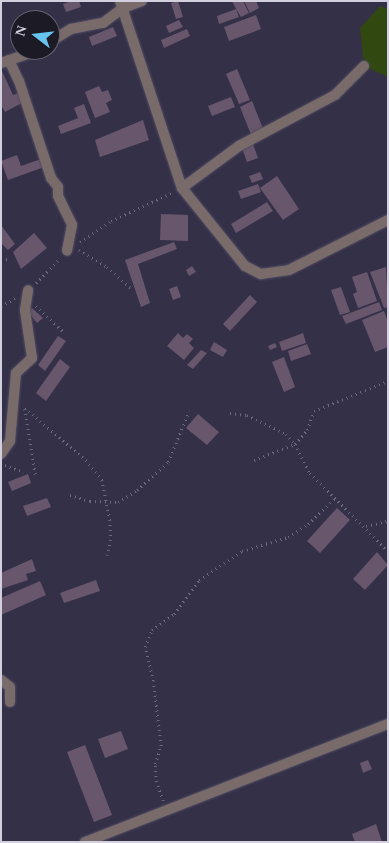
<!DOCTYPE html>
<html>
<head>
<meta charset="utf-8">
<style>
	body { margin:0 }
	#map { position:relative; width:389px; height:843px; overflow:hidden; background:#343048; font-family:"Times New Roman",serif }
	div>[style] { position:absolute }
	.green>* { inset:0; background:#314811 }
	.building>* { inset:0; background:#68566d }
	.path>* { height:2.5px; margin-top:-1.25px; transform-origin:0; background:repeating-linear-gradient(90deg,#6c697e 0 1px,transparent 0 5px) }
	.roads { filter:drop-shadow(0 0 1px #504d63) drop-shadow(0 0 1px #504d63) }
	.street>* { height:10px; margin:-5px; padding:0 5px; transform-origin:5px; border-radius:5px; background:#7a6b6b }
	span { translate:-50% -50%; white-space:nowrap; text-align:center; line-height:1.15; -webkit-text-stroke:4.5px #1b1a25; paint-order:stroke }
	.frame { position:absolute; inset:0; border:2px solid #d2d0df; pointer-events:none }
	.north { position:absolute; left:10px; top:10px; width:50px; height:50px; box-sizing:border-box; background:#1b1a25; border:1px solid #64636f; border-radius:50%; rotate:286deg; font-size:14px; font-weight:700; line-height:20px; text-align:center; color:#d2d0df }
	.north::after { content:''; display:block; margin:auto; width:18px; height:22px; background:#66c4ef; clip-path:polygon(50% 0,100% 100%,50% 72%,0 100%) }
</style>
</head>
<body>
<div id="map">
	<div class="green">
		<i style="clip-path:polygon(380px 6px,388px 9px,388px 77px,364px 66px,360px 28px)"></i>
	</div>
	<div class="building">
		<i style="clip-path:polygon(71px 1px,79px 1px,81px 7px,66px 12px,63px 4px)"></i>
		<i style="clip-path:polygon(178px 1px,183px 17px,176px 19px,171px 3px)"></i>
		<i style="clip-path:polygon(232px 1px,243px 1px,249px 13px,241px 17px,236px 9px,239px 17px,219px 24px,217px 16px,236px 9px)"></i>
		<i style="clip-path:polygon(244px 1px,256px 1px,259px 8px,250px 13px)"></i>
		<i style="clip-path:polygon(256px 15px,261px 29px,229px 41px,224px 27px)"></i>
		<i style="clip-path:polygon(179px 20px,183px 27px,169px 33px,166px 26px)"></i>
		<i style="clip-path:polygon(113px 27px,117px 36px,92px 46px,89px 37px)"></i>
		<i style="clip-path:polygon(187px 29px,190px 36px,164px 48px,161px 40px)"></i>
		<i style="clip-path:polygon(1px 69px,13px 95px,18px 93px,22px 103px,5px 112px,1px 105px)"></i>
		<i style="clip-path:polygon(237px 69px,250px 100px,239px 104px,226px 74px)"></i>
		<i style="clip-path:polygon(99px 86px,102px 92px,108px 90px,112px 100px,106px 103px,110px 112px,95px 118px,85px 92px)"></i>
		<i style="clip-path:polygon(231px 97px,235px 107px,212px 116px,208px 106px)"></i>
		<i style="clip-path:polygon(252px 101px,264px 131px,252px 137px,240px 107px)"></i>
		<i style="clip-path:polygon(84px 104px,91px 123px,61px 134px,58px 126px,78px 118px,74px 108px)"></i>
		<i style="clip-path:polygon(143px 120px,149px 140px,100px 157px,95px 140px)"></i>
		<i style="clip-path:polygon(253px 144px,258px 158px,247px 162px,242px 148px)"></i>
		<i style="clip-path:polygon(17px 155px,21px 166px,44px 158px,47px 166px,8px 180px,1px 161px)"></i>
		<i style="clip-path:polygon(260px 172px,263px 179px,252px 183px,249px 176px)"></i>
		<i style="clip-path:polygon(277px 176px,299px 209px,283px 220px,260px 188px)"></i>
		<i style="clip-path:polygon(258px 184px,261px 192px,241px 199px,238px 191px)"></i>
		<i style="clip-path:polygon(267px 202px,273px 211px,236px 233px,231px 224px)"></i>
		<i style="clip-path:polygon(161px 214px,188px 215px,188px 241px,160px 240px)"></i>
		<i style="clip-path:polygon(1px 225px,15px 244px,8px 250px,1px 243px)"></i>
		<i style="clip-path:polygon(34px 233px,47px 248px,21px 269px,13px 252px)"></i>
		<i style="clip-path:polygon(174px 242px,177px 249px,138px 264px,150px 303px,141px 307px,125px 260px)"></i>
		<i style="clip-path:polygon(192px 266px,196px 272px,189px 276px,186px 270px)"></i>
		<i style="clip-path:polygon(386px 267px,388px 307px,384px 308px,370px 272px)"></i>
		<i style="clip-path:polygon(367px 272px,377px 301px,358px 308px,353px 294px,357px 292px,352px 277px)"></i>
		<i style="clip-path:polygon(177px 286px,181px 297px,173px 300px,169px 289px)"></i>
		<i style="clip-path:polygon(341px 287px,350px 312px,340px 315px,331px 290px)"></i>
		<i style="clip-path:polygon(250px 295px,257px 302px,230px 331px,223px 324px)"></i>
		<i style="clip-path:polygon(379px 302px,382px 310px,346px 324px,342px 316px)"></i>
		<i style="clip-path:polygon(32px 308px,43px 318px,37px 323px,28px 312px)"></i>
		<i style="clip-path:polygon(384px 311px,388px 322px,388px 347px,375px 352px,362px 320px)"></i>
		<i style="clip-path:polygon(178px 333px,183px 338px,187px 334px,193px 339px,189px 343px,194px 348px,184px 360px,167px 346px)"></i>
		<i style="clip-path:polygon(303px 333px,306px 343px,282px 351px,279px 342px)"></i>
		<i style="clip-path:polygon(58px 336px,66px 341px,45px 371px,38px 365px)"></i>
		<i style="clip-path:polygon(214px 342px,227px 350px,223px 357px,210px 350px)"></i>
		<i style="clip-path:polygon(275px 343px,277px 347px,270px 350px,268px 346px)"></i>
		<i style="clip-path:polygon(307px 344px,311px 354px,291px 361px,288px 351px)"></i>
		<i style="clip-path:polygon(201px 350px,207px 353px,193px 369px,187px 365px)"></i>
		<i style="clip-path:polygon(284px 357px,295px 387px,284px 392px,272px 362px)"></i>
		<i style="clip-path:polygon(60px 359px,70px 367px,46px 401px,36px 393px)"></i>
		<i style="clip-path:polygon(198px 414px,219px 432px,207px 445px,186px 428px)"></i>
		<i style="clip-path:polygon(28px 474px,31px 483px,12px 491px,8px 482px)"></i>
		<i style="clip-path:polygon(47px 498px,51px 507px,27px 516px,23px 506px)"></i>
		<i style="clip-path:polygon(337px 508px,350px 520px,320px 553px,307px 541px)"></i>
		<i style="clip-path:polygon(377px 552px,388px 565px,365px 590px,353px 579px)"></i>
		<i style="clip-path:polygon(32px 559px,36px 571px,26px 574px,28px 580px,1px 589px,1px 573px)"></i>
		<i style="clip-path:polygon(96px 580px,100px 591px,64px 603px,60px 593px)"></i>
		<i style="clip-path:polygon(40px 581px,46px 595px,1px 615px,1px 598px)"></i>
		<i style="clip-path:polygon(121px 731px,128px 749px,105px 758px,98px 739px)"></i>
		<i style="clip-path:polygon(85px 745px,112px 815px,94px 822px,67px 752px)"></i>
		<i style="clip-path:polygon(368px 760px,372px 769px,363px 773px,360px 763px)"></i>
		<i style="clip-path:polygon(376px 824px,382px 842px,355px 842px,352px 834px)"></i>
	</div>
	<div class="path">
		<i style="left:80px;top:242px;width:37px;rotate:-34deg"></i>
		<i style="left:111px;top:221px;width:66px;rotate:-25deg"></i>
		<i style="left:79px;top:250px;width:33px;rotate:31deg"></i>
		<i style="left:107px;top:267px;width:33px;rotate:41deg"></i>
		<i style="left:1px;top:260px;width:7px;rotate:-8deg"></i>
		<i style="left:36px;top:283px;width:35px;rotate:-46deg"></i>
		<i style="left:1px;top:306px;width:16px;rotate:-30deg"></i>
		<i style="left:36px;top:306px;width:38px;rotate:43deg"></i>
		<i style="left:25px;top:408px;width:80px;rotate:40.4deg"></i>
		<i style="left:86px;top:460px;width:26px;rotate:51deg"></i>
		<i style="left:102px;top:480px;width:41px;rotate:78.7deg"></i>
		<i style="left:110px;top:520px;width:20px;rotate:87deg"></i>
		<i style="left:111px;top:540px;width:16px;rotate:104deg"></i>
		<i style="left:25px;top:409px;width:69px;rotate:80.8deg"></i>
		<i style="left:230px;top:413px;width:17px;rotate:7deg"></i>
		<i style="left:247px;top:415px;width:43px;rotate:26deg"></i>
		<i style="left:286px;top:434px;width:13px;rotate:48deg"></i>
		<i style="left:295px;top:444px;width:33px;rotate:63deg"></i>
		<i style="left:310px;top:473px;width:110px;rotate:45deg"></i>
		<i style="left:254px;top:460px;width:44px;rotate:-21.3deg"></i>
		<i style="left:295px;top:444px;width:18px;rotate:-49deg"></i>
		<i style="left:307px;top:430px;width:20px;rotate:-70deg"></i>
		<i style="left:314px;top:411px;width:80px;rotate:-22.1deg"></i>
		<i style="left:5px;top:465px;width:20px;rotate:20deg"></i>
		<i style="left:70px;top:495px;width:21px;rotate:17deg"></i>
		<i style="left:90px;top:501px;width:28px;rotate:2deg"></i>
		<i style="left:118px;top:502px;width:22px;rotate:-32deg"></i>
		<i style="left:137px;top:490px;width:42px;rotate:-42.1deg"></i>
		<i style="left:168px;top:462px;width:55px;rotate:-67.6deg"></i>
		<i style="left:366px;top:526px;width:23px;rotate:-13deg"></i>
		<i style="left:163px;top:801px;width:20px;rotate:-110deg"></i>
		<i style="left:156px;top:782px;width:18px;rotate:-93deg"></i>
		<i style="left:155px;top:764px;width:19px;rotate:-72deg"></i>
		<i style="left:161px;top:746px;width:65px;rotate:-97deg"></i>
		<i style="left:153px;top:681px;width:35px;rotate:-103deg"></i>
		<i style="left:145px;top:647px;width:18px;rotate:-68deg"></i>
		<i style="left:152px;top:630px;width:27px;rotate:-36deg"></i>
		<i style="left:174px;top:614px;width:42px;rotate:-53.7deg"></i>
		<i style="left:199px;top:580px;width:52px;rotate:-34deg"></i>
		<i style="left:242px;top:551px;width:48px;rotate:-16.9deg"></i>
		<i style="left:288px;top:537px;width:24px;rotate:-33deg"></i>
		<i style="left:308px;top:524px;width:37px;rotate:-44deg"></i>
	</div>
	<div class="roads">
		<div class="street">
			<i style="left:120px;top:1px;width:197px;rotate:71.7deg"></i>
			<i style="left:182px;top:188px;width:100px;rotate:51.1deg"></i>
			<i style="left:245px;top:266px;width:18px;rotate:27deg"></i>
			<i style="left:261px;top:274px;width:28px;rotate:-8deg"></i>
			<i style="left:289px;top:270px;width:111px;rotate:-26.8deg"></i>
			<i style="left:50px;top:42px;width:25px;rotate:-32deg"></i>
			<i style="left:71px;top:29px;width:33px;rotate:-11deg"></i>
			<i style="left:103px;top:23px;width:25px;rotate:-37deg"></i>
			<i style="left:123px;top:8px;width:20px;rotate:-20deg"></i>
			<i style="left:9px;top:60px;width:23px;rotate:65deg"></i>
			<i style="left:19px;top:81px;width:102px;rotate:71.7deg"></i>
			<i style="left:51px;top:178px;width:11px;rotate:52deg"></i>
			<i style="left:58px;top:187px;width:9px;rotate:90deg"></i>
			<i style="left:58px;top:196px;width:32px;rotate:64deg"></i>
			<i style="left:72px;top:225px;width:26px;rotate:101deg"></i>
			<i style="left:1px;top:63px;width:40px;rotate:-18.9deg"></i>
			<i style="left:182px;top:188px;width:71px;rotate:-36.4deg"></i>
			<i style="left:239px;top:146px;width:109px;rotate:-28deg"></i>
			<i style="left:335px;top:95px;width:41px;rotate:-45deg"></i>
			<i style="left:1px;top:454px;width:16px;rotate:-55deg"></i>
			<i style="left:10px;top:441px;width:68px;rotate:-85deg"></i>
			<i style="left:16px;top:373px;width:22px;rotate:-43deg"></i>
			<i style="left:32px;top:358px;width:49px;rotate:-98.3deg"></i>
			<i style="left:25px;top:310px;width:20px;rotate:-81deg"></i>
			<i style="left:1px;top:680px;width:11px;rotate:38deg"></i>
			<i style="left:10px;top:687px;width:15px;rotate:90deg"></i>
			<i style="left:85px;top:842px;width:325px;rotate:-21.3deg"></i>
		</div>
	</div>
	<div class="frame"></div>
	<div class="north">N</div>
</div>
</body>
</html>
